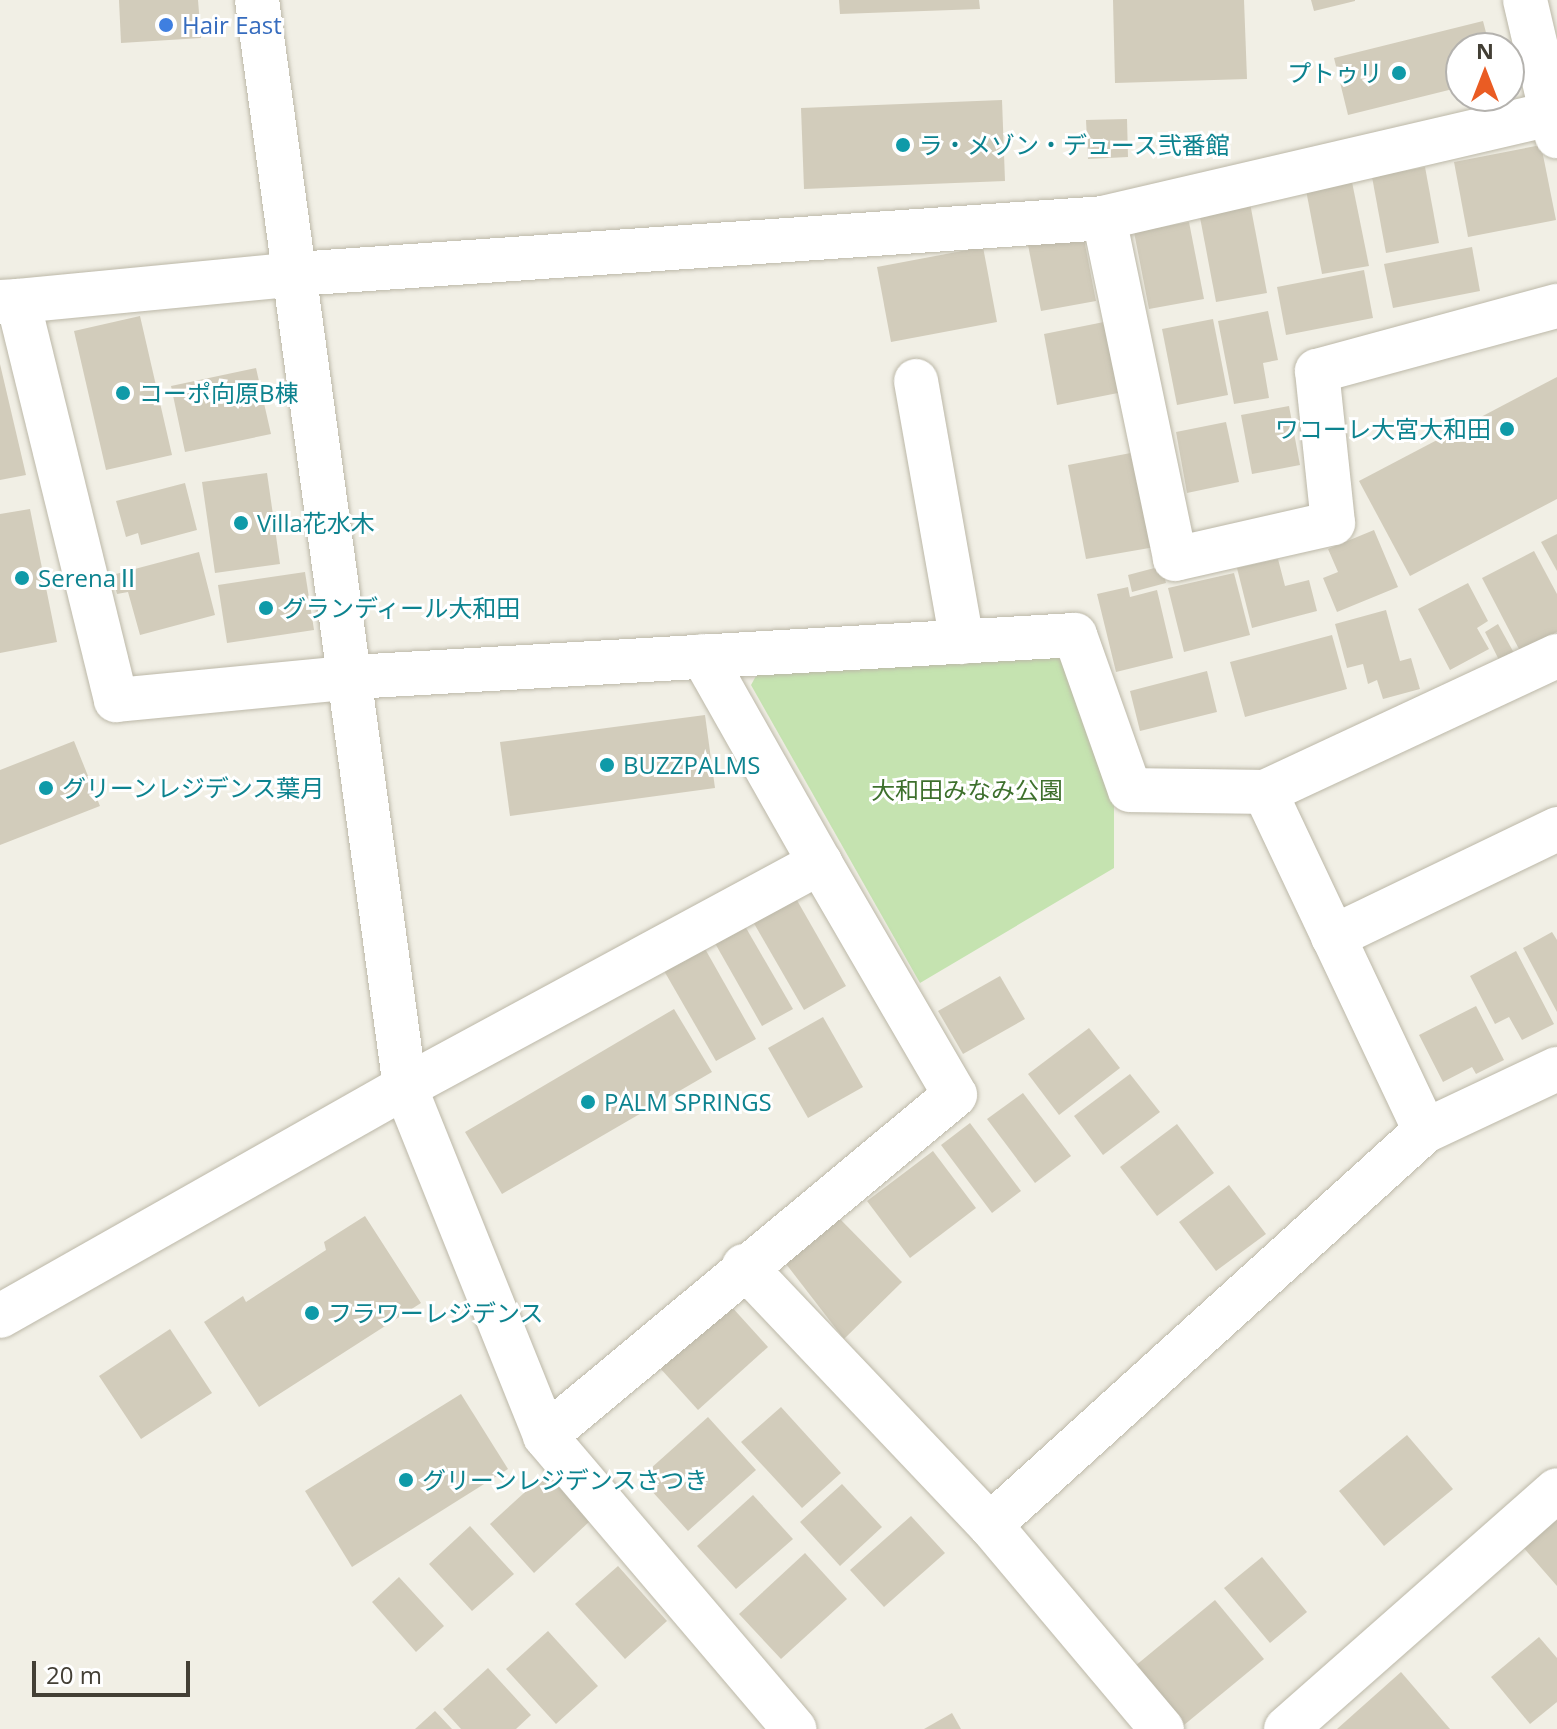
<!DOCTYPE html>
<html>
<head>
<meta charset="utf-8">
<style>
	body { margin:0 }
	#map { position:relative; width:1557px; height:1729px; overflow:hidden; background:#f1efe5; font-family:"Open Sans","Noto Sans JP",sans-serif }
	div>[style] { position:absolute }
	.green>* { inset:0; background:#c5e3b0 }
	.building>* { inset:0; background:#d2ccbb }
	.roads { filter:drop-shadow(0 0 2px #bcb8a8) drop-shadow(0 0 2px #bcb8a8) }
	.minor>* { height:44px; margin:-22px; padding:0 22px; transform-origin:22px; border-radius:22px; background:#fff }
	.dots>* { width:22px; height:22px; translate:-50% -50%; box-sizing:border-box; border:4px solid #fff; border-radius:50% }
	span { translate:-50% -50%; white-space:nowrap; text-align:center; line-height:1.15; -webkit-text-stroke:6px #fff; paint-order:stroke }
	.shop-label { font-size:24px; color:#366cbe }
	.left { translate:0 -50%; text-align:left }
	.culture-label { font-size:24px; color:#0d838f }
	.right { translate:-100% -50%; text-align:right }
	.park-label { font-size:24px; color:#3e702d }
	.north { position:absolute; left:1445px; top:32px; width:80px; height:80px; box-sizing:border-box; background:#fff; border:2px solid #b4b2ae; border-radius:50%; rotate:0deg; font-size:22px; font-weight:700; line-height:32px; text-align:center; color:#433f35 }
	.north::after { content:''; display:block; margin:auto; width:28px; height:36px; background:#ea5c23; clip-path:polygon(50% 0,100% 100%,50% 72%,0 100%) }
	.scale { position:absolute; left:32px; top:1661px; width:158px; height:36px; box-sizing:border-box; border:4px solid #433f35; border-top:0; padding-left:10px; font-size:24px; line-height:28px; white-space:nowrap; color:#433f35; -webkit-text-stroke:6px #fff; paint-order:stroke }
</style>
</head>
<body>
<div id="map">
	<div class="green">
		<i style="clip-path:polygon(1066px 656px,1114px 802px,1114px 868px,920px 983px,751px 685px,761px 667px)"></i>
	</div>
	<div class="building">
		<i style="clip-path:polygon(119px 0,198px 0,201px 38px,121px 43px)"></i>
		<i style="clip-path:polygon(839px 0,979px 0,980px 9px,840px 14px)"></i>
		<i style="clip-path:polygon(1113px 0,1244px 0,1247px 79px,1115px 83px)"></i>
		<i style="clip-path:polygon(1311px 0,1355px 0,1355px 1px,1314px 11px)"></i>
		<i style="clip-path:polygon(1483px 21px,1490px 48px,1461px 48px,1461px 87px,1348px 115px,1334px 58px)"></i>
		<i style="clip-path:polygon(1002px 100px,1005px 181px,804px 189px,801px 108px)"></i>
		<i style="clip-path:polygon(1127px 119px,1128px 157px,1088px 159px,1086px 120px)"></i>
		<i style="clip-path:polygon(1541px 145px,1556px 220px,1468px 237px,1454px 162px)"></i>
		<i style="clip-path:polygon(1425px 167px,1439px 243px,1386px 253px,1372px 177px)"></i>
		<i style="clip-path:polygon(1352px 182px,1369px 266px,1322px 274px,1306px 190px)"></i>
		<i style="clip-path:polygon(1250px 203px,1267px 293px,1216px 302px,1199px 212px)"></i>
		<i style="clip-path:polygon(1189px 222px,1204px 299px,1149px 309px,1134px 232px)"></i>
		<i style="clip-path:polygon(1083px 234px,1096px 301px,1041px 311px,1028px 245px)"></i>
		<i style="clip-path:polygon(983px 247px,997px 322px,891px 342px,877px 267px)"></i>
		<i style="clip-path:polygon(1472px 247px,1480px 291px,1393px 308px,1384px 264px)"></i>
		<i style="clip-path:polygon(1364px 270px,1373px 318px,1286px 335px,1277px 287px)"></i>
		<i style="clip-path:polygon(1268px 311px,1278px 360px,1263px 363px,1269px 398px,1234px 404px,1218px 321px)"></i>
		<i style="clip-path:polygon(140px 316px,172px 455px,106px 470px,74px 331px)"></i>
		<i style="clip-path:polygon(1213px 319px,1228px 395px,1177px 405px,1162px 329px)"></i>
		<i style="clip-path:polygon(1104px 322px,1118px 393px,1057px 405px,1044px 334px)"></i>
		<i style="clip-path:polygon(0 364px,26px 475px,0 480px)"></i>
		<i style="clip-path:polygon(256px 368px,271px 434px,185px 452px,171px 386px)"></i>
		<i style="clip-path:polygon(1557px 377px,1557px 499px,1410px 576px,1359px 481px)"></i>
		<i style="clip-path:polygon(1289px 406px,1300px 465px,1252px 474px,1241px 415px)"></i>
		<i style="clip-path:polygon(1226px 422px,1239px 482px,1187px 493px,1176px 432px)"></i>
		<i style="clip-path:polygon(1136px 452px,1155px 547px,1086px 559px,1068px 465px)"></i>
		<i style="clip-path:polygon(267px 473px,280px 564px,215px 573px,202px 482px)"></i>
		<i style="clip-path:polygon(185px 483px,197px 530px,141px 545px,138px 533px,126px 537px,116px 501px)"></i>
		<i style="clip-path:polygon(30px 509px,57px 642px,0 653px,0 514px)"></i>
		<i style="clip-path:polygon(1374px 530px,1398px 587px,1337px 612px,1323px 578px,1338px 572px,1328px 549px)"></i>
		<i style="clip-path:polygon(1557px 534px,1557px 571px,1541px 542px)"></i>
		<i style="clip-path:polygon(1534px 551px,1557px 594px,1557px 632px,1520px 651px,1482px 578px)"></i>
		<i style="clip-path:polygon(199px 552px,215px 615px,140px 635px,128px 592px,117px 594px,112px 575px)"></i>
		<i style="clip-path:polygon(1278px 559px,1285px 586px,1309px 580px,1317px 611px,1252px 628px,1237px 568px)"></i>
		<i style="clip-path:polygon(1162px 566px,1166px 583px,1132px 592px,1128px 575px)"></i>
		<i style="clip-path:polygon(305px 572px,314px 630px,227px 643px,218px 585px)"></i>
		<i style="clip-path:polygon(1234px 573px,1250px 635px,1184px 652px,1168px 588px)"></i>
		<i style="clip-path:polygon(1468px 583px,1488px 621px,1477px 628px,1489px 649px,1450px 670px,1418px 609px)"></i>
		<i style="clip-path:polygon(1128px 587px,1130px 597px,1157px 590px,1173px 658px,1116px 672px,1097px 594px)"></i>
		<i style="clip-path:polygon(1386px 610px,1400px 661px,1411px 658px,1420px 689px,1383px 699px,1377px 680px,1368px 684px,1363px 664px,1347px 668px,1335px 624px)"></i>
		<i style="clip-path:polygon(1498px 624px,1514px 653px,1499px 660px,1485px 632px)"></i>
		<i style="clip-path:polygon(1332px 635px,1347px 689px,1245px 717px,1230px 662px)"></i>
		<i style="clip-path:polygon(1207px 671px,1217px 712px,1140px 731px,1130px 691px)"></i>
		<i style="clip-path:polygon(705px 715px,715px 788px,510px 816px,500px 742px)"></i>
		<i style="clip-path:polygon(74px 741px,100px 806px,0 845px,0 770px)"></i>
		<i style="clip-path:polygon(794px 895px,846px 986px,804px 1010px,752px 920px)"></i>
		<i style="clip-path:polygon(742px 921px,793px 1009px,762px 1026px,712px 938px)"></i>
		<i style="clip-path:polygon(1552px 932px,1557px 940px,1557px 1012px,1523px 948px)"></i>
		<i style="clip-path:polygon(704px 947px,756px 1039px,716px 1061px,663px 969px)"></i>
		<i style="clip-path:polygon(1516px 951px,1554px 1024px,1522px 1040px,1509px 1017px,1495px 1024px,1470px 976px)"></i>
		<i style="clip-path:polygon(1000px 976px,1025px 1019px,963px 1054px,938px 1011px)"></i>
		<i style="clip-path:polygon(1476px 1006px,1504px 1060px,1476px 1074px,1472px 1067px,1443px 1082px,1419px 1035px)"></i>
		<i style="clip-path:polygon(674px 1009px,712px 1072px,502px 1194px,465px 1132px)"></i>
		<i style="clip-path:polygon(823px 1017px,863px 1087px,808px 1118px,768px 1048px)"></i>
		<i style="clip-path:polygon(1089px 1028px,1120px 1068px,1059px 1115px,1028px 1074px)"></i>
		<i style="clip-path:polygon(1130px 1074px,1160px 1112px,1103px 1155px,1074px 1116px)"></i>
		<i style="clip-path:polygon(1023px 1093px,1071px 1156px,1035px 1183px,987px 1119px)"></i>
		<i style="clip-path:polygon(970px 1123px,1021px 1191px,992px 1213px,941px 1145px)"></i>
		<i style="clip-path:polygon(1177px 1124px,1214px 1173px,1157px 1216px,1120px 1167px)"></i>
		<i style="clip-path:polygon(933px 1151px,976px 1208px,910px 1258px,867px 1201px)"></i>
		<i style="clip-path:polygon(1229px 1185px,1266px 1234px,1216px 1271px,1179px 1222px)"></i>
		<i style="clip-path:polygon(365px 1216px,421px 1303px,259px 1407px,204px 1322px,243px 1296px,246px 1302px,326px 1250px,324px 1242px)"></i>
		<i style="clip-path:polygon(839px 1218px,902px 1282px,844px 1339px,783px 1260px)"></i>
		<i style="clip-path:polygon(730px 1305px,768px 1347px,698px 1410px,660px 1368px)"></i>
		<i style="clip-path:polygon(170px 1329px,212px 1393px,141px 1439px,99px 1376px)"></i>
		<i style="clip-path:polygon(461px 1394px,508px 1469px,352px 1567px,305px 1491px)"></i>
		<i style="clip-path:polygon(781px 1407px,841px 1473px,802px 1508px,741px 1442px)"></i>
		<i style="clip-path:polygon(708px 1417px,756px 1470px,688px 1531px,640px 1478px)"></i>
		<i style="clip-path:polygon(1407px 1435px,1453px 1489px,1384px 1546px,1339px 1491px)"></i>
		<i style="clip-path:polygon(546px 1473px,590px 1521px,534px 1573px,490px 1524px)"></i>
		<i style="clip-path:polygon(842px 1484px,882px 1527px,840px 1566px,800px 1522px)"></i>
		<i style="clip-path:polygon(753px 1495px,793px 1539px,736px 1589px,697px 1546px)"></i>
		<i style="clip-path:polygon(911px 1516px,945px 1553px,884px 1607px,850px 1570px)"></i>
		<i style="clip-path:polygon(1557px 1517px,1557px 1586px,1522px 1546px)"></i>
		<i style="clip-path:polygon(470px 1526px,514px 1574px,472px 1611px,429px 1564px)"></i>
		<i style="clip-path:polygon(805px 1553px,847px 1599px,781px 1659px,739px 1614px)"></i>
		<i style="clip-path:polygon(1262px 1557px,1307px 1612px,1270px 1643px,1224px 1588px)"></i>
		<i style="clip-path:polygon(618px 1566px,667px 1621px,625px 1659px,575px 1604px)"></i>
		<i style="clip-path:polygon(399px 1577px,444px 1626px,416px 1652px,372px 1602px)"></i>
		<i style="clip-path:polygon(1215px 1600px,1264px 1659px,1184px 1725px,1135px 1666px)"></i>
		<i style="clip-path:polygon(548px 1631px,598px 1686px,556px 1724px,506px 1669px)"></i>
		<i style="clip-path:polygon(1539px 1637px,1557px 1658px,1557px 1702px,1530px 1724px,1491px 1677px)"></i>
		<i style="clip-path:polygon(488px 1668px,531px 1715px,516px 1729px,461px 1729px,443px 1709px)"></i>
		<i style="clip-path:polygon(1401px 1672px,1450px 1729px,1337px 1729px)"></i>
		<i style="clip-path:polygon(435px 1711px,452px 1729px,415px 1729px)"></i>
		<i style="clip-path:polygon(952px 1713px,961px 1729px,924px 1729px)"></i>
	</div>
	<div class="roads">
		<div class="minor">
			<i style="left:257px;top:0;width:1097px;rotate:82.25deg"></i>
			<i style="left:405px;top:1087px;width:376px;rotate:68.1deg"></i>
			<i style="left:545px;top:1436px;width:385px;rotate:49.6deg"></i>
			<i style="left:1525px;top:0;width:140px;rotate:76.8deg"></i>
			<i style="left:1550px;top:114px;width:458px;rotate:166.9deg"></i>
			<i style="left:1104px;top:218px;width:348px;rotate:78.2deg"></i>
			<i style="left:1175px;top:559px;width:162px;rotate:-12.8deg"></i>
			<i style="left:1333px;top:523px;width:153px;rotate:-96deg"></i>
			<i style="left:1317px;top:371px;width:249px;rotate:-15.2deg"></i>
			<i style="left:18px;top:301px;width:279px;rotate:-5.5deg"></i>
			<i style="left:296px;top:274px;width:810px;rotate:-3.96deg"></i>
			<i style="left:0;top:302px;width:18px;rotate:-3deg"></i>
			<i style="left:18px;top:301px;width:411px;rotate:76.2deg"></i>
			<i style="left:116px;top:700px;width:238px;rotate:-5.5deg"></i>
			<i style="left:353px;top:677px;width:723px;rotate:-3.33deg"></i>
			<i style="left:1075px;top:635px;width:164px;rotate:70.5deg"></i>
			<i style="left:1130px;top:790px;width:135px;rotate:0.8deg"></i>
			<i style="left:1265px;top:792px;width:322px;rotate:-25deg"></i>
			<i style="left:916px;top:381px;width:265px;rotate:80deg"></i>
			<i style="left:703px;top:656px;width:238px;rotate:60.5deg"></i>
			<i style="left:1265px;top:792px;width:375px;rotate:64.7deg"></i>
			<i style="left:1333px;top:937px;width:249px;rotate:-25.7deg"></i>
			<i style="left:744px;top:1266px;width:357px;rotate:46.5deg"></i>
			<i style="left:990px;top:1525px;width:587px;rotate:-42.17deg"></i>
			<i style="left:1425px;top:1131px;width:146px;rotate:-25.2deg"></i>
			<i style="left:0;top:1316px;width:465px;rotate:-29.5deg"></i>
			<i style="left:405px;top:1087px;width:472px;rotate:-28.4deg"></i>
			<i style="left:820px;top:863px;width:268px;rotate:59.8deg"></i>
			<i style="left:955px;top:1095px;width:533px;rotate:140.25deg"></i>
			<i style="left:990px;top:1525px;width:267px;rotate:49.9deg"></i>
			<i style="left:1286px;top:1729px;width:361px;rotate:-41.4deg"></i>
		</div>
	</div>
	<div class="dots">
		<i style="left:166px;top:25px;background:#3f7fe0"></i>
		<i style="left:1399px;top:73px;background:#0f9aa8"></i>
		<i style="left:903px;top:145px;background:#0f9aa8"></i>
		<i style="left:123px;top:393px;background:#0f9aa8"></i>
		<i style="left:1507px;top:429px;background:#0f9aa8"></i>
		<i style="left:241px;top:523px;background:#0f9aa8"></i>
		<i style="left:22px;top:578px;background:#0f9aa8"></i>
		<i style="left:266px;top:608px;background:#0f9aa8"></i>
		<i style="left:607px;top:765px;background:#0f9aa8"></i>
		<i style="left:46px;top:788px;background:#0f9aa8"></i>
		<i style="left:588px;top:1102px;background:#0f9aa8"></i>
		<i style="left:312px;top:1313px;background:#0f9aa8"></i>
		<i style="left:406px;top:1480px;background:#0f9aa8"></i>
	</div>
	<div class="shop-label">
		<span class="left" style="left:182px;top:25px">Hair East</span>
	</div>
	<div class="culture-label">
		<span class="right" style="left:1383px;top:73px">プトゥリ</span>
		<span class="left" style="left:919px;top:145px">ラ・メゾン・デュース弐番館</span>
		<span class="left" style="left:139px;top:393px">コーポ向原B棟</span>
		<span class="right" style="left:1491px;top:429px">ワコーレ大宮大和田</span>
		<span class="left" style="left:257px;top:523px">Villa花水木</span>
		<span class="left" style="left:38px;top:578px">SerenaⅡ</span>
		<span class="left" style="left:282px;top:608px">グランディール大和田</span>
		<span class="left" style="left:623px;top:765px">BUZZPALMS</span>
		<span class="left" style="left:62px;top:788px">グリーンレジデンス葉月</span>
		<span class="left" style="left:604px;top:1102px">PALM SPRINGS</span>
		<span class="left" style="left:328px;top:1313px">フラワーレジデンス</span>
		<span class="left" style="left:422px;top:1480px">グリーンレジデンスさつき</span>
	</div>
	<div class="park-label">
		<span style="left:967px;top:790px">大和田みなみ公園</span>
	</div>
	<div class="north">N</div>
	<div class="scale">20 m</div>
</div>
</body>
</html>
